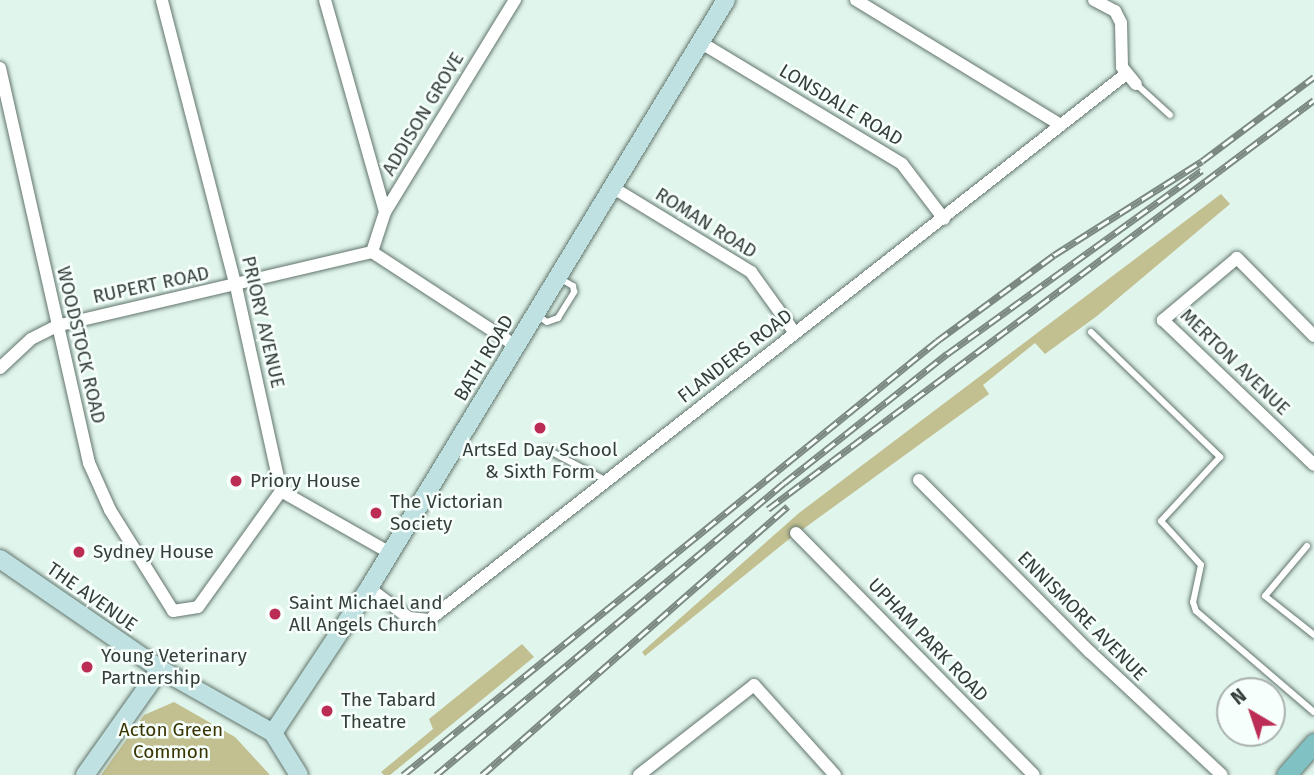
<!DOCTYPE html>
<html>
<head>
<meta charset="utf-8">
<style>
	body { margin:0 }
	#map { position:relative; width:1314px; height:775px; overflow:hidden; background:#e0f5ec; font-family:"Fira Sans",sans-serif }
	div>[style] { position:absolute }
	.green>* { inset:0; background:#c2bf90 }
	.roads { filter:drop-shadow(0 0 2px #62756c) drop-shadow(0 0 2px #62756c) }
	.lane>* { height:6px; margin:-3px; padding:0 3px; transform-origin:3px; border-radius:3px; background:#fff }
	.street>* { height:12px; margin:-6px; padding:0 6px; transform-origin:6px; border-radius:6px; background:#fff }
	.secondary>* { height:18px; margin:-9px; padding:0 9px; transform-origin:9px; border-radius:9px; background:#c0e1e2 }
	.primary>* { height:19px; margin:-9.5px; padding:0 9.5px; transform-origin:9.5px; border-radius:9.5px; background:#80c2c4 }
	.rail>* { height:7px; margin-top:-3.5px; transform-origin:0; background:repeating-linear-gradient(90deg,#f6fffb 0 13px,#7c8983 0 26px); box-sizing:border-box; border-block:2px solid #7c8983 }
	.dots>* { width:19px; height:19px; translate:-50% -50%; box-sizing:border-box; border:4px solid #f6fffb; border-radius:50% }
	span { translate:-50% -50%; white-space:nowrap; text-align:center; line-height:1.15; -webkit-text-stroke:5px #f6fffb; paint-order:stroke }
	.street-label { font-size:19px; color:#363e3a }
	.poi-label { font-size:19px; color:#363e3a }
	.left { translate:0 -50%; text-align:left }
	.park-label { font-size:19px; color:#393402 }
	.north { position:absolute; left:1216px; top:677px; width:70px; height:70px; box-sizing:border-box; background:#f6fffb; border:2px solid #a9b2ae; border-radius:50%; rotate:321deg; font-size:19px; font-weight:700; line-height:28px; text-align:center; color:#363e3a }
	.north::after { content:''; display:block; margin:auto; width:24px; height:32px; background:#bc2d55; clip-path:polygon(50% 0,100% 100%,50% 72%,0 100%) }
</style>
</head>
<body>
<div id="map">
	<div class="green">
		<i style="clip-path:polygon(1221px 194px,1230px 204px,1097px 316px,1045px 354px,1035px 343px,983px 385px,989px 394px,788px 540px,645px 656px,642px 652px,799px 513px)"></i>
		<i style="clip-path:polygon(522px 644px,534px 657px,390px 775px,384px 775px,381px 772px,433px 729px,429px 719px)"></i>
		<i style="clip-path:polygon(174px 702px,235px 737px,270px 775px,101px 775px,144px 715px)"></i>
	</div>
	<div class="roads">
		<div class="lane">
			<i style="left:1136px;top:84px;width:46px;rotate:42.4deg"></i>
			<i style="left:537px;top:315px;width:12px;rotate:35deg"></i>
			<i style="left:547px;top:322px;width:12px;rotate:-20deg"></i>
			<i style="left:558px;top:318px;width:31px;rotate:-58deg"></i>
			<i style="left:574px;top:292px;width:6px;rotate:-99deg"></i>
			<i style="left:573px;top:286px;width:16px;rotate:-150deg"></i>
			<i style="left:1091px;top:332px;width:180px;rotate:44.1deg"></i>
			<i style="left:1220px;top:457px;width:87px;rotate:132.7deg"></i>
			<i style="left:1161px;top:521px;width:59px;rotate:47.7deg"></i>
			<i style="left:1201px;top:565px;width:38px;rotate:102deg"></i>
			<i style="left:1193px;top:602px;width:9px;rotate:72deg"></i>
			<i style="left:1196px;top:611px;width:155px;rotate:40.6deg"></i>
			<i style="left:546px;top:449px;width:69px;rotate:27.7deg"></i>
			<i style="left:1307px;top:546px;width:65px;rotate:130deg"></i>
			<i style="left:1265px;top:596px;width:63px;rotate:38.5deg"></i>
		</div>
		<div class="street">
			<i style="left:325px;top:0;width:220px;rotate:74.2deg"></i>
			<i style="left:856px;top:0;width:240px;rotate:31.4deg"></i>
			<i style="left:1094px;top:0;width:24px;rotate:28deg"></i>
			<i style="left:1115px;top:11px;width:13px;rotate:63deg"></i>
			<i style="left:1121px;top:23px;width:44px;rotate:88.7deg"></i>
			<i style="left:1122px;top:67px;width:22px;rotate:51deg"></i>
			<i style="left:700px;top:42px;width:236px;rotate:31.1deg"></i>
			<i style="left:902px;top:164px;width:69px;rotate:52.6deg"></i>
			<i style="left:0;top:68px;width:405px;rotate:77.3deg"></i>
			<i style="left:89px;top:463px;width:51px;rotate:65.9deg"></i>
			<i style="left:110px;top:510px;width:119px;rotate:58deg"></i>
			<i style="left:173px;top:611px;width:25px;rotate:-9deg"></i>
			<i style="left:198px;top:607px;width:143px;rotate:-54.4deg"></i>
			<i style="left:281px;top:491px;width:209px;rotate:-102.4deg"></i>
			<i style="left:236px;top:287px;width:296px;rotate:-104.5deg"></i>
			<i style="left:612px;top:187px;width:163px;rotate:31.4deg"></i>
			<i style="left:751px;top:272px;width:75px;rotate:54.2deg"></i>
			<i style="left:372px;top:252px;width:42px;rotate:-72deg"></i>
			<i style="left:385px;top:212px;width:249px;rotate:-58.5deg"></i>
			<i style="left:1314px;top:336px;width:110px;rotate:-134.6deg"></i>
			<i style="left:1237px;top:258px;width:97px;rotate:140deg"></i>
			<i style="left:1163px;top:320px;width:209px;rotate:43.8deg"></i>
			<i style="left:0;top:368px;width:42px;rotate:-43.1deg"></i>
			<i style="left:31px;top:339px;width:28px;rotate:-27deg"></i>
			<i style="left:56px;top:326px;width:325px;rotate:-13.2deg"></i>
			<i style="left:372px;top:252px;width:172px;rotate:33.1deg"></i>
			<i style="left:919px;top:480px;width:243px;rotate:45.2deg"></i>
			<i style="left:1090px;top:652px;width:180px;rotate:43deg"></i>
			<i style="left:281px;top:491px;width:125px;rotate:29.6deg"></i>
			<i style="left:796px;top:533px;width:339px;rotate:45.5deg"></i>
			<i style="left:369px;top:588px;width:50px;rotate:36.9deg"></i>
			<i style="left:409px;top:618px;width:20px;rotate:6deg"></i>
			<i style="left:429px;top:620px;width:885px;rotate:-38.07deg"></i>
			<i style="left:639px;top:775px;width:146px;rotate:-38deg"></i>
			<i style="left:754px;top:685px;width:121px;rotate:48deg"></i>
		</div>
		<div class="secondary">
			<i style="left:0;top:559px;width:194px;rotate:34.5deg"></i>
			<i style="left:160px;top:669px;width:130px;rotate:29.5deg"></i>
			<i style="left:273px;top:733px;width:49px;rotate:58.2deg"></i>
			<i style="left:273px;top:733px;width:174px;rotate:-56.5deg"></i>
			<i style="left:369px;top:588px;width:688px;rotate:-58.74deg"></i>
			<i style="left:85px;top:775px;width:130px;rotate:-54.7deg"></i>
		</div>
		<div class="primary">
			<i style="left:1286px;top:775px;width:43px;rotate:-48.8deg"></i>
		</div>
	</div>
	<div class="rail">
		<i style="left:768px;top:509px;width:682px;rotate:-36.84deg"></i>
		<i style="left:403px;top:775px;width:688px;rotate:-39.1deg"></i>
		<i style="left:937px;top:341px;width:145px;rotate:-36.3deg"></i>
		<i style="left:1054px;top:255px;width:175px;rotate:-32.4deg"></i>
		<i style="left:1202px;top:161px;width:140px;rotate:-36.9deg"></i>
		<i style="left:436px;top:775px;width:454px;rotate:-40deg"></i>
		<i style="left:784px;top:483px;width:208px;rotate:-38.4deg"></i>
		<i style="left:947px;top:354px;width:314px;rotate:-35.8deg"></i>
		<i style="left:482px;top:775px;width:407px;rotate:-41.3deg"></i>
	</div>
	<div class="dots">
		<i style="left:540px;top:428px;background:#bc2d55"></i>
		<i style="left:236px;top:481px;background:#bc2d55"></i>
		<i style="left:376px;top:513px;background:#bc2d55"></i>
		<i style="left:79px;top:552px;background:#bc2d55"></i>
		<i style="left:275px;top:614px;background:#bc2d55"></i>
		<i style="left:87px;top:667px;background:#bc2d55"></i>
		<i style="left:327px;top:711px;background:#bc2d55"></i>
	</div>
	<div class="street-label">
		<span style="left:841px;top:105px;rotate:31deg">LONSDALE ROAD</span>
		<span style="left:423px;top:114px;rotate:-59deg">ADDISON GROVE</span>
		<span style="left:706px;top:223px;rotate:32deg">ROMAN ROAD</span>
		<span style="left:151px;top:285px;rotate:-12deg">RUPERT ROAD</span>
		<span style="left:263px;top:322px;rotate:77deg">PRIORY AVENUE</span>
		<span style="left:81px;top:345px;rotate:77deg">WOODSTOCK ROAD</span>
		<span style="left:735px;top:356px;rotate:-38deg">FLANDERS ROAD</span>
		<span style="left:484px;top:358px;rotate:-59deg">BATH ROAD</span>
		<span style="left:1235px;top:362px;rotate:44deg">MERTON AVENUE</span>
		<span style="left:92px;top:597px;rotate:35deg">THE AVENUE</span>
		<span style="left:1082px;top:616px;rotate:45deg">ENNISMORE AVENUE</span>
		<span style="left:928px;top:640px;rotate:46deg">UPHAM PARK ROAD</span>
	</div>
	<div class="poi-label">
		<span style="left:540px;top:461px">ArtsEd Day School<br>&amp; Sixth Form</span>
		<span class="left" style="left:250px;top:481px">Priory House</span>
		<span class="left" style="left:390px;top:513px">The Victorian<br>Society</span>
		<span class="left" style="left:93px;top:552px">Sydney House</span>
		<span class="left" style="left:289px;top:614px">Saint Michael and<br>All Angels Church</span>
		<span class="left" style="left:101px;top:667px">Young Veterinary<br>Partnership</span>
		<span class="left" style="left:341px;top:711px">The Tabard<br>Theatre</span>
	</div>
	<div class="park-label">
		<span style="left:171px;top:741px">Acton Green<br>Common</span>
	</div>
	<div class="north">N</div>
</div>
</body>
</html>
